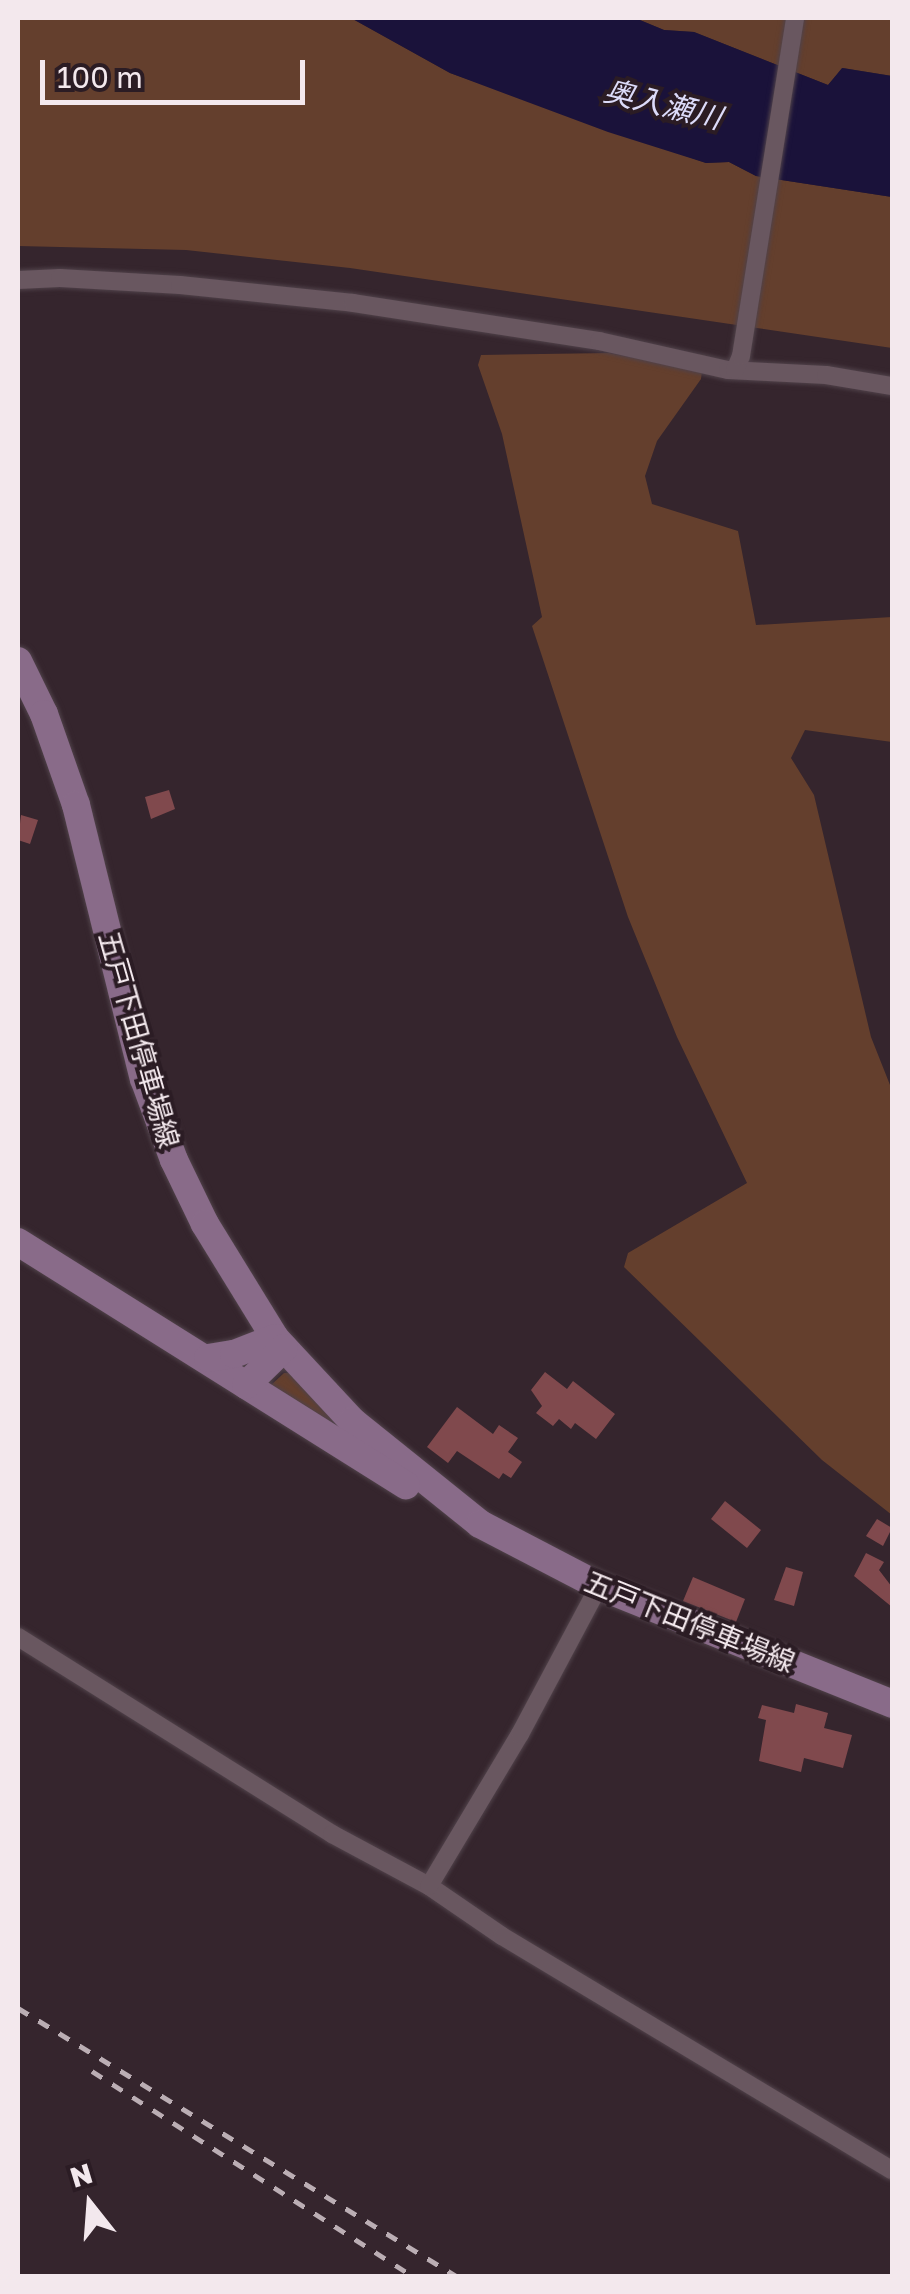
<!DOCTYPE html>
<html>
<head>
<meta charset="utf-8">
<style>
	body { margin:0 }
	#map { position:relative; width:910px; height:2294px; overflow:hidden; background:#35252d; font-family:"Golos Text","Noto Sans JP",sans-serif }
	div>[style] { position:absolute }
	.green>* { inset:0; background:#643f2d }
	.water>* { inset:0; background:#1a123a }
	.building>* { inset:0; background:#80494d }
	.roads { filter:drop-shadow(0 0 2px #50424a) drop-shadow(0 0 2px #50424a) }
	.street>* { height:18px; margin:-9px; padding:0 9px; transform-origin:9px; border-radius:9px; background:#695760 }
	.secondary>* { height:28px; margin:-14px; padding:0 14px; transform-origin:14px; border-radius:14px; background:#896b89 }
	.rail>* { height:5px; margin-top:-2.5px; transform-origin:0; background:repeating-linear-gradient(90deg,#bbaeb4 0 12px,transparent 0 24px) }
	span { translate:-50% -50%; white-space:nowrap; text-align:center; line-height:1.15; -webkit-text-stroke:8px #2b1c24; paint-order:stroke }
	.street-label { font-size:28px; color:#f3e8ed }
	.water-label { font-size:30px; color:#dcdbf9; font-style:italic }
	.frame { position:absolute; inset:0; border:20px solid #f3e8ed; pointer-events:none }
	.north { position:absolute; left:40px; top:2154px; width:100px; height:100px; -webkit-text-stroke:8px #2b1c24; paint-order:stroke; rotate:343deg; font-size:28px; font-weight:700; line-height:40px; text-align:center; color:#f3e8ed }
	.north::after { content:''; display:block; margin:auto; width:35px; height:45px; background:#f3e8ed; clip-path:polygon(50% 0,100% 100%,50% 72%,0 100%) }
	.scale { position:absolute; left:40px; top:60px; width:265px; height:45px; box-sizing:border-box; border:5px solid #f3e8ed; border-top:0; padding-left:12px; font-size:30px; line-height:35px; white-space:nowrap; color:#f3e8ed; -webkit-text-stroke:8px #2b1c24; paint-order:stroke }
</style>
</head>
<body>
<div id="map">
	<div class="green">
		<i style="clip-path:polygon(18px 18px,351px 18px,450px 73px,706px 163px,729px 162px,756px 176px,892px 197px,892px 348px,350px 268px,186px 250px,18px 246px)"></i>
		<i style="clip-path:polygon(635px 18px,892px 18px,892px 76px,843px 68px,828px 85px,694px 32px,664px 30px)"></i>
		<i style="clip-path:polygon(609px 353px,702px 371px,701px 379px,657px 441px,645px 476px,652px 504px,738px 531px,756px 625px,892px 617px,892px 742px,805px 730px,791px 758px,814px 795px,871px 1037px,892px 1090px,892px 1515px,822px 1460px,624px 1267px,628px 1253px,747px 1183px,677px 1037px,628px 917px,532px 626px,542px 617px,502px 434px,478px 365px,481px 355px)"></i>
		<i style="clip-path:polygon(284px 1373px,293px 1373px,351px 1435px,271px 1385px)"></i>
	</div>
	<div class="water">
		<i style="clip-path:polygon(351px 18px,635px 18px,664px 30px,694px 32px,828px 85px,842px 68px,892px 76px,892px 197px,756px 176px,729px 162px,706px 163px,608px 132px,450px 73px)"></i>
	</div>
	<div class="building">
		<i style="clip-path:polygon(169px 790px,175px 809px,151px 819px,145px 797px)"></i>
		<i style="clip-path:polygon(21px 815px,38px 820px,30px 844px,18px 840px)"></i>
		<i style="clip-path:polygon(545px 1372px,567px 1389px,573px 1381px,615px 1414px,596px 1439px,575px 1423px,571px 1429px,559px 1419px,553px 1426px,536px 1413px,542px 1406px,531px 1390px)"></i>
		<i style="clip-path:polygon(457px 1407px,493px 1434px,499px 1425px,518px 1438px,508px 1452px,522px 1462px,511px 1478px,503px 1473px,499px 1479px,457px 1451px,448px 1463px,427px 1447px)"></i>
		<i style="clip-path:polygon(725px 1501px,761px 1530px,747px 1548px,711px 1519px)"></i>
		<i style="clip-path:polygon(877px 1519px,892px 1528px,883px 1546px,866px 1536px)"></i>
		<i style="clip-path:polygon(866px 1553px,884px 1562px,879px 1570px,892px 1587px,892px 1607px,854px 1576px)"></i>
		<i style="clip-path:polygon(786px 1567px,803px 1572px,794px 1606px,774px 1600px)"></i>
		<i style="clip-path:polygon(693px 1577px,745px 1599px,736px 1622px,683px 1601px)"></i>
		<i style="clip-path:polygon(796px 1704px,828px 1713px,824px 1728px,852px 1735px,843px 1768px,804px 1758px,801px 1772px,759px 1761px,766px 1720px,758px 1718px,762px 1705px,794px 1713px)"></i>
	</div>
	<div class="roads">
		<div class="street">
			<i style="left:18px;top:280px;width:42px;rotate:-2.7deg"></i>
			<i style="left:60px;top:278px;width:120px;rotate:3.3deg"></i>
			<i style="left:180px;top:285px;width:174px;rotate:5.9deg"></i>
			<i style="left:353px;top:303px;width:249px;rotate:8.8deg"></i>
			<i style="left:599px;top:341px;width:132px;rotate:12.7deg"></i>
			<i style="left:728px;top:370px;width:98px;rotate:2.9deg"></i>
			<i style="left:826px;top:375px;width:67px;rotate:9.5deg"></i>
			<i style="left:735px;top:370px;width:15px;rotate:-67deg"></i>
			<i style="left:741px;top:356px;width:342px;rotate:-80.9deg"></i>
			<i style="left:18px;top:1637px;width:371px;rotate:32.1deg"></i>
			<i style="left:332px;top:1834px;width:110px;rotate:28.2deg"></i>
			<i style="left:429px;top:1886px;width:88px;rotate:34.4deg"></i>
			<i style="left:502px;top:1936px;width:455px;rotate:31deg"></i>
			<i style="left:429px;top:1886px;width:177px;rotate:-59.1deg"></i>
			<i style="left:520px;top:1734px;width:168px;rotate:-61.9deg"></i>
		</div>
		<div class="secondary">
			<i style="left:18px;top:661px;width:59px;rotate:63.9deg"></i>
			<i style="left:44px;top:714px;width:96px;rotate:70.6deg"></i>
			<i style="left:76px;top:805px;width:282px;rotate:76.1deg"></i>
			<i style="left:144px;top:1079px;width:86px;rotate:69.7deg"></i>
			<i style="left:174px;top:1160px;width:71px;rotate:64.2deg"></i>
			<i style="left:205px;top:1224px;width:134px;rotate:58.4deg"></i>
			<i style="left:275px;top:1338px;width:113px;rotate:47.1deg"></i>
			<i style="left:352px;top:1421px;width:164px;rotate:38.8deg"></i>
			<i style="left:480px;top:1524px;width:134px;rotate:27.5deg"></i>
			<i style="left:599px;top:1586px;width:316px;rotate:21.9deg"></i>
			<i style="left:18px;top:1242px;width:458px;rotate:32.1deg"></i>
			<i style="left:208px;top:1358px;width:26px;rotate:-9deg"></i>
			<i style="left:234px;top:1354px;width:44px;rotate:-21.3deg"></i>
			<i style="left:246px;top:1385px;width:53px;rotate:-44.2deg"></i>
		</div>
	</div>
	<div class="rail">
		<i style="left:18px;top:2008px;width:513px;rotate:31.46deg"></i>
		<i style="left:92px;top:2071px;width:380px;rotate:32.6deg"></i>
	</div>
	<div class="street-label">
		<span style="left:139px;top:1040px;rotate:74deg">五戸下田停車場線</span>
		<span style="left:690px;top:1622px;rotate:22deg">五戸下田停車場線</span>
	</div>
	<div class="water-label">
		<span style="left:663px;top:104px;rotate:14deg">奥入瀬川</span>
	</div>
	<div class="frame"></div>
	<div class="north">N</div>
	<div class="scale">100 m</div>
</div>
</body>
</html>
